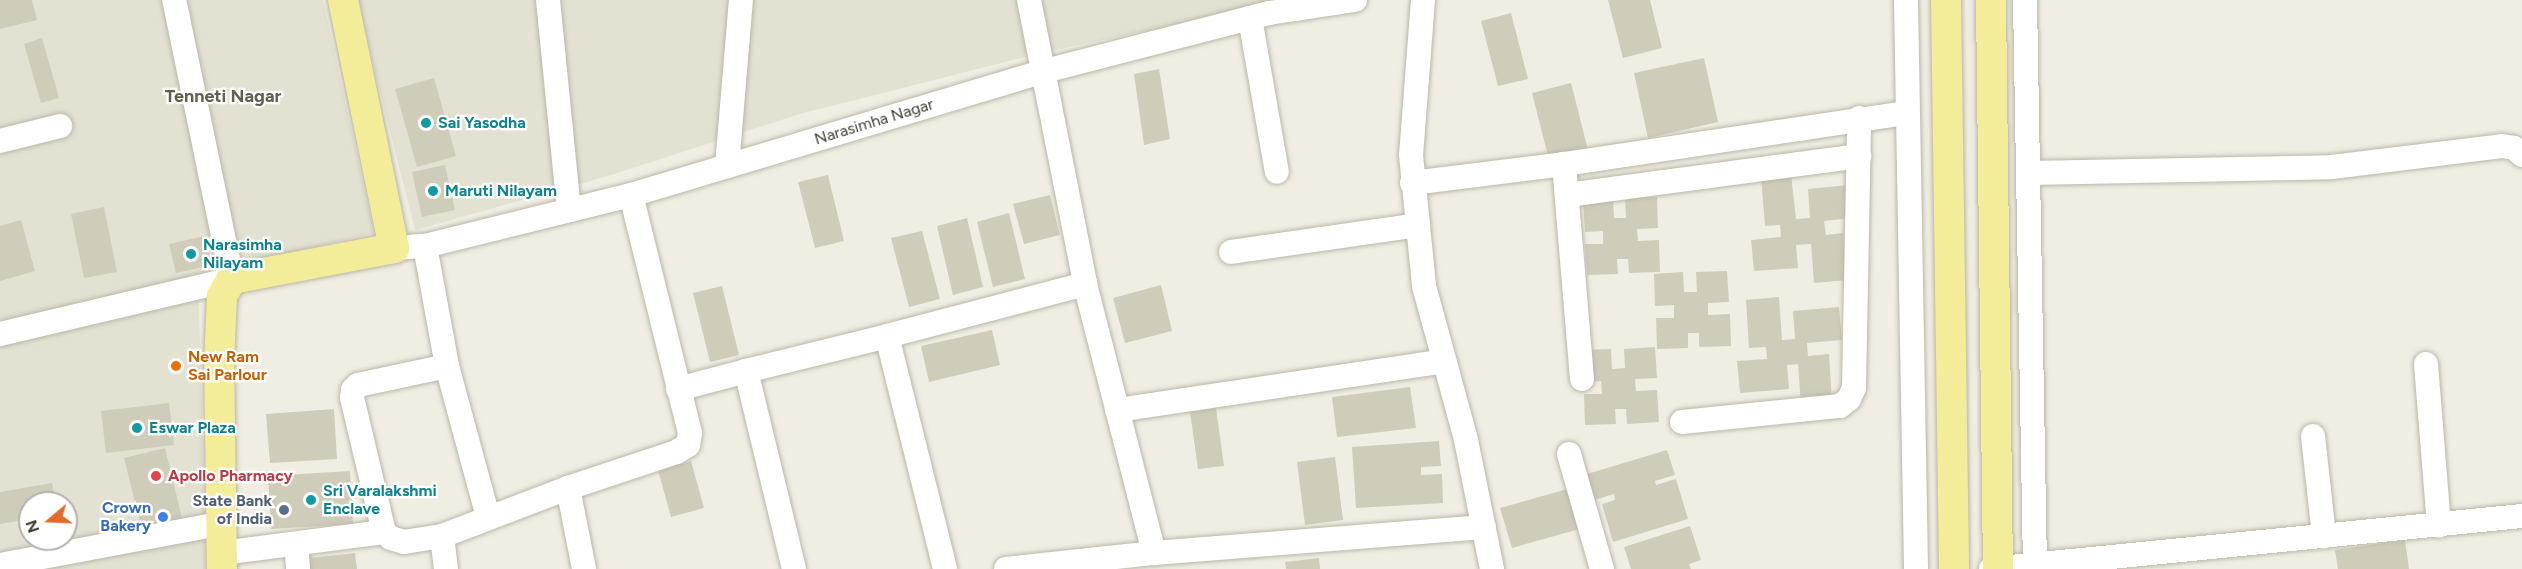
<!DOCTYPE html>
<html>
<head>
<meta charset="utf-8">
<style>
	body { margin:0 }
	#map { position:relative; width:2522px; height:569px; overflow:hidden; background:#f0eee3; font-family:Figtree,sans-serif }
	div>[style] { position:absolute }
	.residential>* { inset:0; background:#e3e1d2 }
	.building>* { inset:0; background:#d0ccba }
	.roads { filter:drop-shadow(0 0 2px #bab7a7) drop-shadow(0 0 2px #bab7a7) }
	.minor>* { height:24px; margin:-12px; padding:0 12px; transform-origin:12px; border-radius:12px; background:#fff }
	.major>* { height:30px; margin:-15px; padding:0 15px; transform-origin:15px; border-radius:15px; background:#f3ec99 }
	.dots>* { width:16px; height:16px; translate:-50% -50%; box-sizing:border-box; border:3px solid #fff; border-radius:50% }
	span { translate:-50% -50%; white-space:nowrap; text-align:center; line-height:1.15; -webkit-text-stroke:4.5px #fff; paint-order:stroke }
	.street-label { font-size:16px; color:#413f34 }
	.culture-label { font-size:16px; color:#0d838f; font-weight:700 }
	.left { translate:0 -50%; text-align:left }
	.food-label { font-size:16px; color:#c56008; font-weight:700 }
	.health-label { font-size:16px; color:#be3a42; font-weight:700 }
	.service-label { font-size:16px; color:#4e5e75; font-weight:700 }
	.right { translate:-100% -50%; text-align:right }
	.shop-label { font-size:16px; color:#366cbe; font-weight:700 }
	.neighbourhood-label { font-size:18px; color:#635e4d; font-weight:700 }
	.north { position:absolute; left:18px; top:491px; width:60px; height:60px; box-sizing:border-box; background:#fff; border:2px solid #b3b2ae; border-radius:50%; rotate:251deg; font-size:16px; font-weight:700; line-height:24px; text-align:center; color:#413f34 }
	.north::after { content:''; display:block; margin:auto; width:21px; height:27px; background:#e36a27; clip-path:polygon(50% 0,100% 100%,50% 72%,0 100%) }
</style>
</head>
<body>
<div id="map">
	<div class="residential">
		<i style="clip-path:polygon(evenodd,0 0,323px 0,374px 233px,198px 274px,206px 569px,0 569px,0 0,30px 503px,66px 503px,66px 539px,30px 539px,30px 503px)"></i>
		<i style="clip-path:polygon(357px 0,1288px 0,1033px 55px,803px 113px,608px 176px,415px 230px)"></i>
	</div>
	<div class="building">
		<i style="clip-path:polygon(0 0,32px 0,37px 20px,0 29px)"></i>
		<i style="clip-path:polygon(1608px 0,1650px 0,1662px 48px,1623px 58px)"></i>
		<i style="clip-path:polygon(1511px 13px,1528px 79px,1498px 86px,1481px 21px)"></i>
		<i style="clip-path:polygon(42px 38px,59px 98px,41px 103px,24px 44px)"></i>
		<i style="clip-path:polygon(1704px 58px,1718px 122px,1648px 138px,1634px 73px)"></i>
		<i style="clip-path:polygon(1159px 69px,1170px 139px,1144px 145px,1134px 74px)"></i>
		<i style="clip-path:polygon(434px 78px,456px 156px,417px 167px,395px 89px)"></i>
		<i style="clip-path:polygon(1571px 83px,1588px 150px,1549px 160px,1532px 93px)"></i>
		<i style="clip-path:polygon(445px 165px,455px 210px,422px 217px,412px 172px)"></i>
		<i style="clip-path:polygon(1791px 174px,1796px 219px,1810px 218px,1808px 189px,1850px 185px,1853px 218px,1824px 221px,1826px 235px,1843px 233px,1847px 280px,1814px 283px,1811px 244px,1796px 245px,1798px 268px,1754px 271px,1751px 240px,1781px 237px,1780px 225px,1765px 226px,1761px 177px)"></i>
		<i style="clip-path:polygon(828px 175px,844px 241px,815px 248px,798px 182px)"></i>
		<i style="clip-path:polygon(1050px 195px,1060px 235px,1024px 244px,1013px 204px)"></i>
		<i style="clip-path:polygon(1657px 197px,1658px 228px,1637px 229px,1638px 241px,1659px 240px,1660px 272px,1629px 273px,1628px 259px,1617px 259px,1618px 274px,1587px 275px,1585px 244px,1603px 244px,1603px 231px,1585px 232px,1583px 200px,1613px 199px,1614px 218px,1626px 218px,1625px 198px)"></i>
		<i style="clip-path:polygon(104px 207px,117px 272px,84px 278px,71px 214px)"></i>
		<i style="clip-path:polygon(1009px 213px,1025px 279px,993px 287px,977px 222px)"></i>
		<i style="clip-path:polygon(967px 218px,983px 287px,953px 295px,937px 226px)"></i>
		<i style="clip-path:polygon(21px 220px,35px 271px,0 281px,0 226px)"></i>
		<i style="clip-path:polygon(922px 231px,940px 299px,909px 307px,891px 238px)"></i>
		<i style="clip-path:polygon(205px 236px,212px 265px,176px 273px,169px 244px)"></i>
		<i style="clip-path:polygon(1727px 271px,1729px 302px,1708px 303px,1708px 315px,1730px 314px,1731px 346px,1699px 347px,1699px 333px,1688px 333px,1688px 348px,1657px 349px,1656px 318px,1674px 318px,1674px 305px,1655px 306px,1654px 274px,1683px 272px,1684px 292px,1697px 292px,1696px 272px)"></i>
		<i style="clip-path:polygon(1161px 285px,1172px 331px,1125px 343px,1113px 298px)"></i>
		<i style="clip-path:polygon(722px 286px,739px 355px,710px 362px,693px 293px)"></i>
		<i style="clip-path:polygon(1779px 297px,1782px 340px,1795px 339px,1793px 311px,1839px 307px,1842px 340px,1807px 343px,1808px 356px,1829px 354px,1832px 402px,1801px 405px,1798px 364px,1787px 365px,1789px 389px,1740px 393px,1737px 361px,1767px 359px,1766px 347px,1749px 348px,1746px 300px)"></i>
		<i style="clip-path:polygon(992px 330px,1000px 365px,929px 382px,921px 346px)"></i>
		<i style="clip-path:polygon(1655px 347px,1657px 378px,1635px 379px,1636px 391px,1657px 390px,1659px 422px,1627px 424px,1626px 409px,1615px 409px,1616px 424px,1585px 425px,1584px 394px,1602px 394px,1601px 381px,1583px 382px,1582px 350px,1611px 349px,1612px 369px,1625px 368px,1624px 349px)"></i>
		<i style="clip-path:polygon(1410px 387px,1416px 428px,1337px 437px,1332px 397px)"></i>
		<i style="clip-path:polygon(169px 403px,174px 445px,106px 453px,101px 411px)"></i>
		<i style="clip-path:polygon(1216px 408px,1224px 466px,1198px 469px,1190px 412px)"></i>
		<i style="clip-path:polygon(334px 409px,337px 459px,270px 463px,266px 414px)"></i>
		<i style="clip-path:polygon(1439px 441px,1441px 466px,1421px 467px,1421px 475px,1442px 474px,1443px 503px,1356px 508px,1352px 447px)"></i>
		<i style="clip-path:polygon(165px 448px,184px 526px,143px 535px,124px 458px)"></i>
		<i style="clip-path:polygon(1667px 450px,1675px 475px,1655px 481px,1656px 485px,1676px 479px,1688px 519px,1613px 542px,1602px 504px,1615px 500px,1614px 494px,1594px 500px,1587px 474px)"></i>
		<i style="clip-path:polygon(1335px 457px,1343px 520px,1305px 525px,1297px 462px)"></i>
		<i style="clip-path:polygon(691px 461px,704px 508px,671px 517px,658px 470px)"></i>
		<i style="clip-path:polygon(350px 471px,353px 524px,271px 529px,268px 476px)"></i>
		<i style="clip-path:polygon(52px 483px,56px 503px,30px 503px,30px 519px,0 524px,0 492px)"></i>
		<i style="clip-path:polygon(1571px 488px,1583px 528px,1512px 548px,1500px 508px)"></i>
		<i style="clip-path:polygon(1690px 526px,1701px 560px,1689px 564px,1691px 569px,1631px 569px,1624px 547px)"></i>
		<i style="clip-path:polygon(2405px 540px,2409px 569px,2338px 569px,2335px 550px)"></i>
		<i style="clip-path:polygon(355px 553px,357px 569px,302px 569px,301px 559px)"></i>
		<i style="clip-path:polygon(1319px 558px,1320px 569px,1286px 569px,1285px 562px)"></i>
	</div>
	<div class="roads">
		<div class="minor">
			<i style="left:548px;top:0;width:211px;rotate:84.3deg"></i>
			<i style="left:1029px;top:0;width:289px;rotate:78.8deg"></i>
			<i style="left:1085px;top:284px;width:278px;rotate:75.6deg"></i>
			<i style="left:1154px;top:553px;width:331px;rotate:-4.5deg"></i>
			<i style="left:1423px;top:0;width:155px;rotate:94.4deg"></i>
			<i style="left:1411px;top:155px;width:132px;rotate:84.3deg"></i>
			<i style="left:1424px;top:286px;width:160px;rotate:74.7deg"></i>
			<i style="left:1466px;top:440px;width:132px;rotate:78.6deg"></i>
			<i style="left:1906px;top:0;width:569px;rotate:88.99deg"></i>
			<i style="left:2025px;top:0;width:569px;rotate:88.99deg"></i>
			<i style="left:1250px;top:18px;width:156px;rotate:80.1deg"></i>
			<i style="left:0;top:141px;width:62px;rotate:-14deg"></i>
			<i style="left:727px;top:166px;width:167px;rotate:-85.2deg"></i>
			<i style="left:2029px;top:173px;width:303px;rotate:-1.1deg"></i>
			<i style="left:2332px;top:167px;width:171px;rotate:-7deg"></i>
			<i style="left:2502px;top:146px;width:12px;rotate:9deg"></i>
			<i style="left:2514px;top:148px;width:11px;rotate:41deg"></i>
			<i style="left:1412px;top:183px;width:153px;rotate:-7.1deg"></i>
			<i style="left:1567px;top:195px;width:295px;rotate:-7.6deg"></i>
			<i style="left:425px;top:246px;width:122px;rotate:79.6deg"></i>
			<i style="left:447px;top:366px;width:156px;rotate:74.8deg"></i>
			<i style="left:394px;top:248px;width:31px;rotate:-4deg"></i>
			<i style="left:425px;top:246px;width:212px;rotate:-13.9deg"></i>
			<i style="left:631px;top:195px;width:432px;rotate:-16.7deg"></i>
			<i style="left:1045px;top:71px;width:231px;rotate:-14.5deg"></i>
			<i style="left:1269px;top:13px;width:87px;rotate:-8.6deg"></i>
			<i style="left:1231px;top:252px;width:189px;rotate:-8.2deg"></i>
			<i style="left:0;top:334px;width:238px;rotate:-13.3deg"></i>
			<i style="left:232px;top:279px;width:285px;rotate:-101.7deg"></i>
			<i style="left:887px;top:336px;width:205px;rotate:-14.7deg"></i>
			<i style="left:2426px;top:364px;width:162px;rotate:85.4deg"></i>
			<i style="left:1582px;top:379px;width:216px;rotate:-94.8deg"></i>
			<i style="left:1564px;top:164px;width:346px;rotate:-8.5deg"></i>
			<i style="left:678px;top:389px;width:70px;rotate:-14.8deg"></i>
			<i style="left:1117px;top:410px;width:331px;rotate:-8.5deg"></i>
			<i style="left:1682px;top:422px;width:159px;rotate:-5.8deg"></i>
			<i style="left:1840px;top:406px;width:11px;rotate:-38deg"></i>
			<i style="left:1849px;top:399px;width:12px;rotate:-66deg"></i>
			<i style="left:1854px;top:388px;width:270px;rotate:-88.9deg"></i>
			<i style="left:2313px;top:436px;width:101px;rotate:83.7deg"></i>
			<i style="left:1569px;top:454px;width:120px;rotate:74deg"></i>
			<i style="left:568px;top:488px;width:83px;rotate:78.8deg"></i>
			<i style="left:442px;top:536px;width:38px;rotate:171deg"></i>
			<i style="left:404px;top:542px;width:14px;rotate:-163deg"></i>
			<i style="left:391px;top:538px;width:9px;rotate:-139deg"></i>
			<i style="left:384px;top:532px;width:138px;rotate:-103.4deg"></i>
			<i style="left:352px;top:398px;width:8px;rotate:-83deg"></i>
			<i style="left:353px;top:390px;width:7px;rotate:-45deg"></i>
			<i style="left:358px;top:385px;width:91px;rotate:-12.1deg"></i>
			<i style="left:296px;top:544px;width:25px;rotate:85deg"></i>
			<i style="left:222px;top:553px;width:163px;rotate:-7.4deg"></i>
			<i style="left:0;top:565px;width:224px;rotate:-10.6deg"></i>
			<i style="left:446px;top:569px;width:33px;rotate:-97deg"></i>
			<i style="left:442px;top:536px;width:135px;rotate:-20.9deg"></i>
			<i style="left:568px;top:488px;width:114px;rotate:-18.4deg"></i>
			<i style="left:676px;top:452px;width:14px;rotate:-30deg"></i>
			<i style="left:688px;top:445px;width:12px;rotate:-81deg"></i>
			<i style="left:690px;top:433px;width:245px;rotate:-103.9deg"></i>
			<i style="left:794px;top:569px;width:204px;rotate:-103.6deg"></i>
			<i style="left:746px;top:371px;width:145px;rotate:-13.9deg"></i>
			<i style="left:887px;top:336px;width:240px;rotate:76deg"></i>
			<i style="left:1006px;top:569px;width:149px;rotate:-6.2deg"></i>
			<i style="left:1991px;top:569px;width:534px;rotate:-5.7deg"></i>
		</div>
		<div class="major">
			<i style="left:1946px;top:0;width:569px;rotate:89.19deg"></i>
			<i style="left:1991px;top:0;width:569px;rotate:89.3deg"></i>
			<i style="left:222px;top:569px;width:206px;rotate:-90.8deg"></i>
			<i style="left:219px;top:363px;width:67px;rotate:-87.4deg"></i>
			<i style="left:222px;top:296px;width:20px;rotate:-60deg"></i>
			<i style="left:232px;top:279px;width:165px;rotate:-10.8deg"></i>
			<i style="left:394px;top:248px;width:253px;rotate:-101.6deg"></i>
		</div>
	</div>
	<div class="dots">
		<i style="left:426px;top:123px;background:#0f9aa8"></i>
		<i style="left:433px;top:191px;background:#0f9aa8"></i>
		<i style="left:191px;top:254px;background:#0f9aa8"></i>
		<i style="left:176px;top:366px;background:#e8710a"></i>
		<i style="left:137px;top:428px;background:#0f9aa8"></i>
		<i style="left:156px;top:476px;background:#e0444e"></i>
		<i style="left:311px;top:500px;background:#0f9aa8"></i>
		<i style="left:284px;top:510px;background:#5c6f8a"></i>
		<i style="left:163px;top:517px;background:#3f7fe0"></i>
	</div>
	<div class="street-label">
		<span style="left:874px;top:122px;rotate:-17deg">Narasimha Nagar</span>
	</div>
	<div class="culture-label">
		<span class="left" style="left:438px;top:123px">Sai Yasodha</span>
		<span class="left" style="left:445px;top:191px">Maruti Nilayam</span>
		<span class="left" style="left:203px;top:254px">Narasimha<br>Nilayam</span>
		<span class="left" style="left:149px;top:428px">Eswar Plaza</span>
		<span class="left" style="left:323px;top:500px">Sri Varalakshmi<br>Enclave</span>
	</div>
	<div class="food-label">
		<span class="left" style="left:188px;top:366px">New Ram<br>Sai Parlour</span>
	</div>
	<div class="health-label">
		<span class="left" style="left:168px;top:476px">Apollo Pharmacy</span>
	</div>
	<div class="service-label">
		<span class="right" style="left:272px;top:510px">State Bank<br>of India</span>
	</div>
	<div class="shop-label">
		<span class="right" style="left:151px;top:517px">Crown<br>Bakery</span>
	</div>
	<div class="neighbourhood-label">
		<span style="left:223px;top:96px">Tenneti Nagar</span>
	</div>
	<div class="north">N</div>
</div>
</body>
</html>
